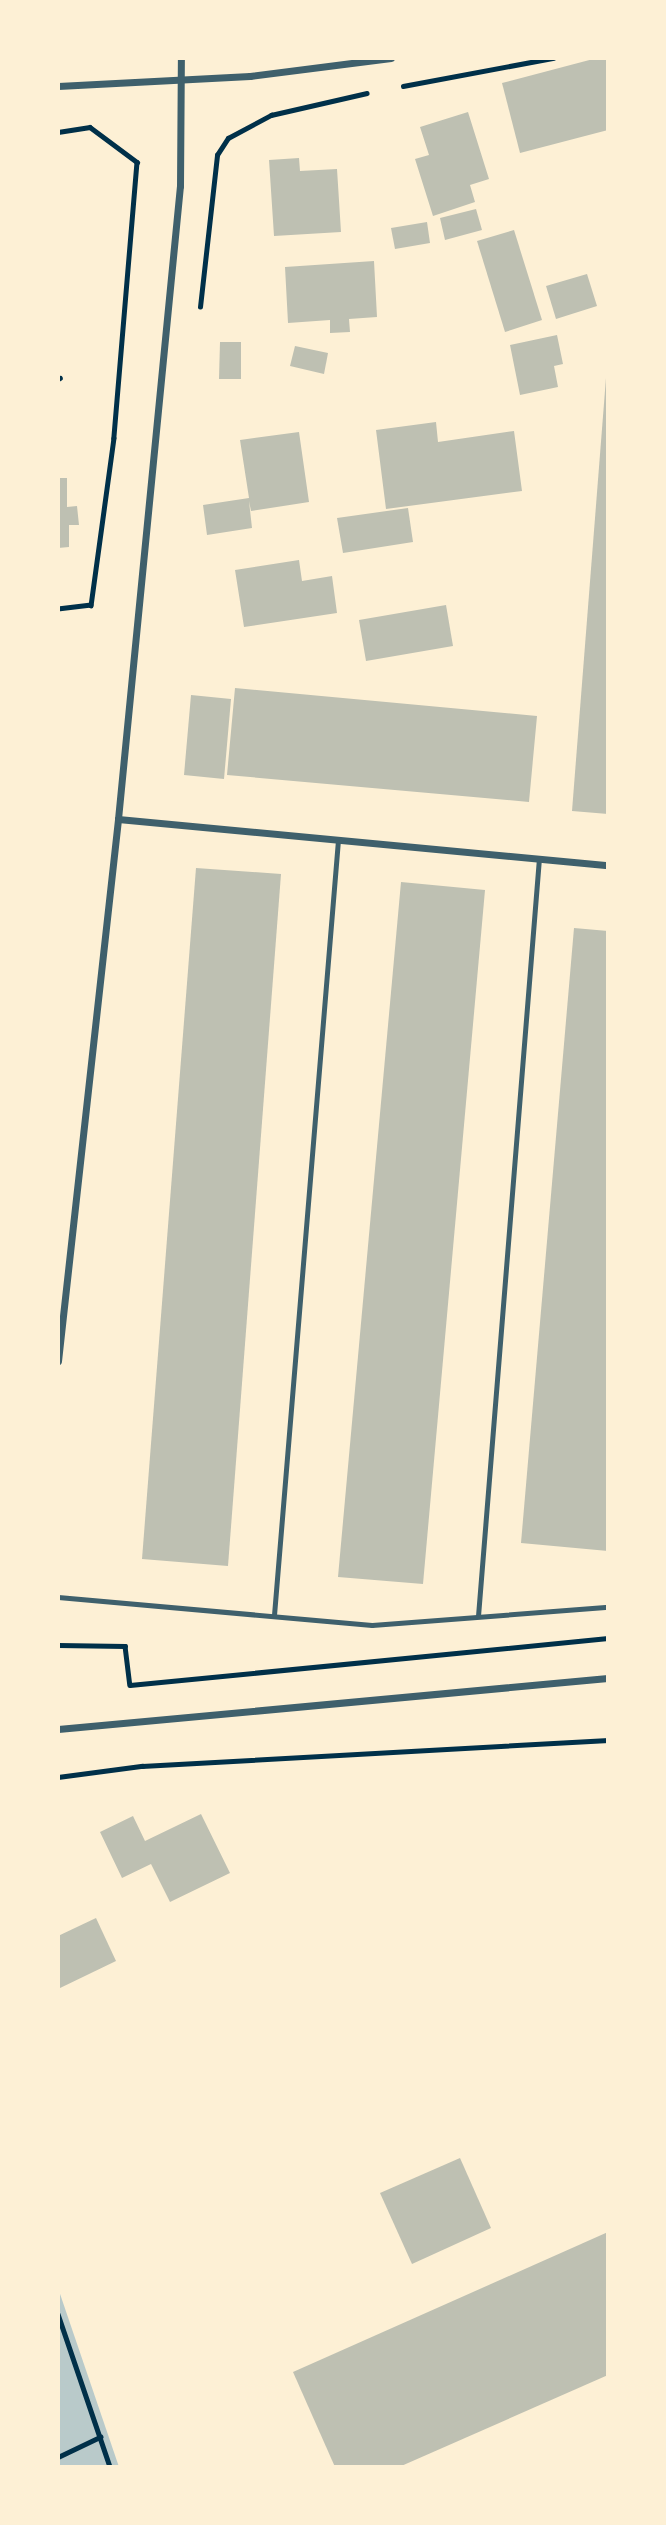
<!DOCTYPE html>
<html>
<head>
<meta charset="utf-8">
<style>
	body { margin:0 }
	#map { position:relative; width:666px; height:2525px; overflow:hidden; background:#fdf0d5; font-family:"PT Serif",serif }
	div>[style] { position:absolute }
	.green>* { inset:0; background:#b9caca }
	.building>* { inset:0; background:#bec0b2 }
	.path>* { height:4.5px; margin:-2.25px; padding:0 2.25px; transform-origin:2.25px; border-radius:2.25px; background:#003049 }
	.service>* { height:5px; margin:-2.5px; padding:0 2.5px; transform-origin:2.5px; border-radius:2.5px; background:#3f606c }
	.minor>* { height:7px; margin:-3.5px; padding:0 3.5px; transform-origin:3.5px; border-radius:3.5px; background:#3f606c }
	span { translate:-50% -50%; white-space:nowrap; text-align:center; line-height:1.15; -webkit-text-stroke:7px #fdf0d5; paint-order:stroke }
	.frame { position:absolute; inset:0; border:60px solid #fdf0d5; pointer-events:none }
</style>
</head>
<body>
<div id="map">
	<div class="green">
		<i style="clip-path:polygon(58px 2288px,119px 2467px,58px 2467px)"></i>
	</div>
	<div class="building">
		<i style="clip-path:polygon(597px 58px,608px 58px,608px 130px,520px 153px,502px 83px)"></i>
		<i style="clip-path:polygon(468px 112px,489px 179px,470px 185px,475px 202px,433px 216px,415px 159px,429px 155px,420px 127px)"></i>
		<i style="clip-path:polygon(299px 158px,300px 171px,337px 169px,341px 232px,274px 236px,269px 160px)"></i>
		<i style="clip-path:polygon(476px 209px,482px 230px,445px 240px,440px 218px)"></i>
		<i style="clip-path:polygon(427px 222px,430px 243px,395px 249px,391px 228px)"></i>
		<i style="clip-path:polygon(514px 230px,542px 320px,505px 332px,477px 241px)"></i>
		<i style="clip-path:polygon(374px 261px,377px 317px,349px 319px,350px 332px,330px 333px,330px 320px,288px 323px,285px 267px)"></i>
		<i style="clip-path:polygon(587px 274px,597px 306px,556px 319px,546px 286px)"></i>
		<i style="clip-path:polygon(557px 335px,563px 364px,554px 366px,558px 387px,520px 395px,510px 345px)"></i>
		<i style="clip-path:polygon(220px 342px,241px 342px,241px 379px,219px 379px)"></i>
		<i style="clip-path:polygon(295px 346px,328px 353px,324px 374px,290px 366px)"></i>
		<i style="clip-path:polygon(606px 378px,608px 378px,608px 814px,572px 811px)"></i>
		<i style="clip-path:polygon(436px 422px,438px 442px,514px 431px,522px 491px,386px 509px,376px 430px)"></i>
		<i style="clip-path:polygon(299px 432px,309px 502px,251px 511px,249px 501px,252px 528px,207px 535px,203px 505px,249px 498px,240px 440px)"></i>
		<i style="clip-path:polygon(58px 478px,67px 478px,67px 507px,77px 506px,79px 525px,69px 525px,69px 547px,58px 548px)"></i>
		<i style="clip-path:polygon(408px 508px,413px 542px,343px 553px,337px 518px)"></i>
		<i style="clip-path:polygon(299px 560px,302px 581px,332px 576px,337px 613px,244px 627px,235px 570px)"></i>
		<i style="clip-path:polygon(446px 605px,453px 646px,366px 661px,359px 620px)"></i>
		<i style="clip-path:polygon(235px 688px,537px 716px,529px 802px,227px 775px)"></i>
		<i style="clip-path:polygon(191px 695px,231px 699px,224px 779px,184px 775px)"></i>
		<i style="clip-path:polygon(196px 868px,281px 874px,228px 1566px,142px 1559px)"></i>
		<i style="clip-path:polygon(401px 882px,485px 890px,423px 1584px,338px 1577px)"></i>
		<i style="clip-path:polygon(574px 928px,608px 931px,608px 1551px,521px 1543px)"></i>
		<i style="clip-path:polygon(201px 1814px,230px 1873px,170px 1902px,151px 1864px,122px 1878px,100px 1832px,133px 1816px,145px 1841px)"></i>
		<i style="clip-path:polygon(96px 1918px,116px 1961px,58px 1989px,58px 1936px)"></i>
		<i style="clip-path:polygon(460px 2158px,491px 2228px,412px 2264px,380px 2193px)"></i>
		<i style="clip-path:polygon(608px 2232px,608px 2375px,399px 2467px,335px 2467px,293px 2372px)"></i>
	</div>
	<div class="path">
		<i style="left:403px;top:86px;width:153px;rotate:-10.6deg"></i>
		<i style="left:58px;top:132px;width:32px;rotate:-9deg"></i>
		<i style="left:90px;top:127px;width:59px;rotate:36.7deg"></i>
		<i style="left:137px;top:162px;width:277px;rotate:94.8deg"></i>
		<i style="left:114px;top:438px;width:169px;rotate:97.8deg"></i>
		<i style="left:91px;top:605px;width:33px;rotate:173deg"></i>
		<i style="left:200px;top:307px;width:153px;rotate:-83.6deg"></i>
		<i style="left:217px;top:155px;width:20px;rotate:-57deg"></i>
		<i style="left:228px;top:138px;width:49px;rotate:-28.1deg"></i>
		<i style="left:271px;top:115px;width:98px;rotate:-12.9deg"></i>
		<i style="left:58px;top:379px;width:2px;rotate:-27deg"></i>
		<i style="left:58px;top:1645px;width:67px;rotate:0.9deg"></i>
		<i style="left:125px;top:1646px;width:39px;rotate:83deg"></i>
		<i style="left:130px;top:1685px;width:480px;rotate:-5.6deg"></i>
		<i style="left:58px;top:1777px;width:85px;rotate:-7.5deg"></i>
		<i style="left:142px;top:1766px;width:467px;rotate:-3.2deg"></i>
		<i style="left:58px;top:2314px;width:162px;rotate:71.2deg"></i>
		<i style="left:58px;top:2457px;width:47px;rotate:-25.5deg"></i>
	</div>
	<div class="service">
		<i style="left:58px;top:1597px;width:315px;rotate:5.1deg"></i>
		<i style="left:372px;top:1625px;width:237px;rotate:-4.4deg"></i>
		<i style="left:274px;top:1615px;width:778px;rotate:-85.28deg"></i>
		<i style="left:478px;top:1616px;width:760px;rotate:-85.4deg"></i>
	</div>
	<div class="minor">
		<i style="left:58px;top:86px;width:192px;rotate:-3deg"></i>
		<i style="left:250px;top:76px;width:142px;rotate:-7.3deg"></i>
		<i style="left:118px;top:819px;width:492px;rotate:5.4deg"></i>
		<i style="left:58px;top:1361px;width:545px;rotate:-83.68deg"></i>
		<i style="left:118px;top:819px;width:636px;rotate:-84.41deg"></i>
		<i style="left:180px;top:186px;width:128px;rotate:-89.6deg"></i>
		<i style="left:58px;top:1729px;width:552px;rotate:-5.3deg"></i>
	</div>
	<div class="frame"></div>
</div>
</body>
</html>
